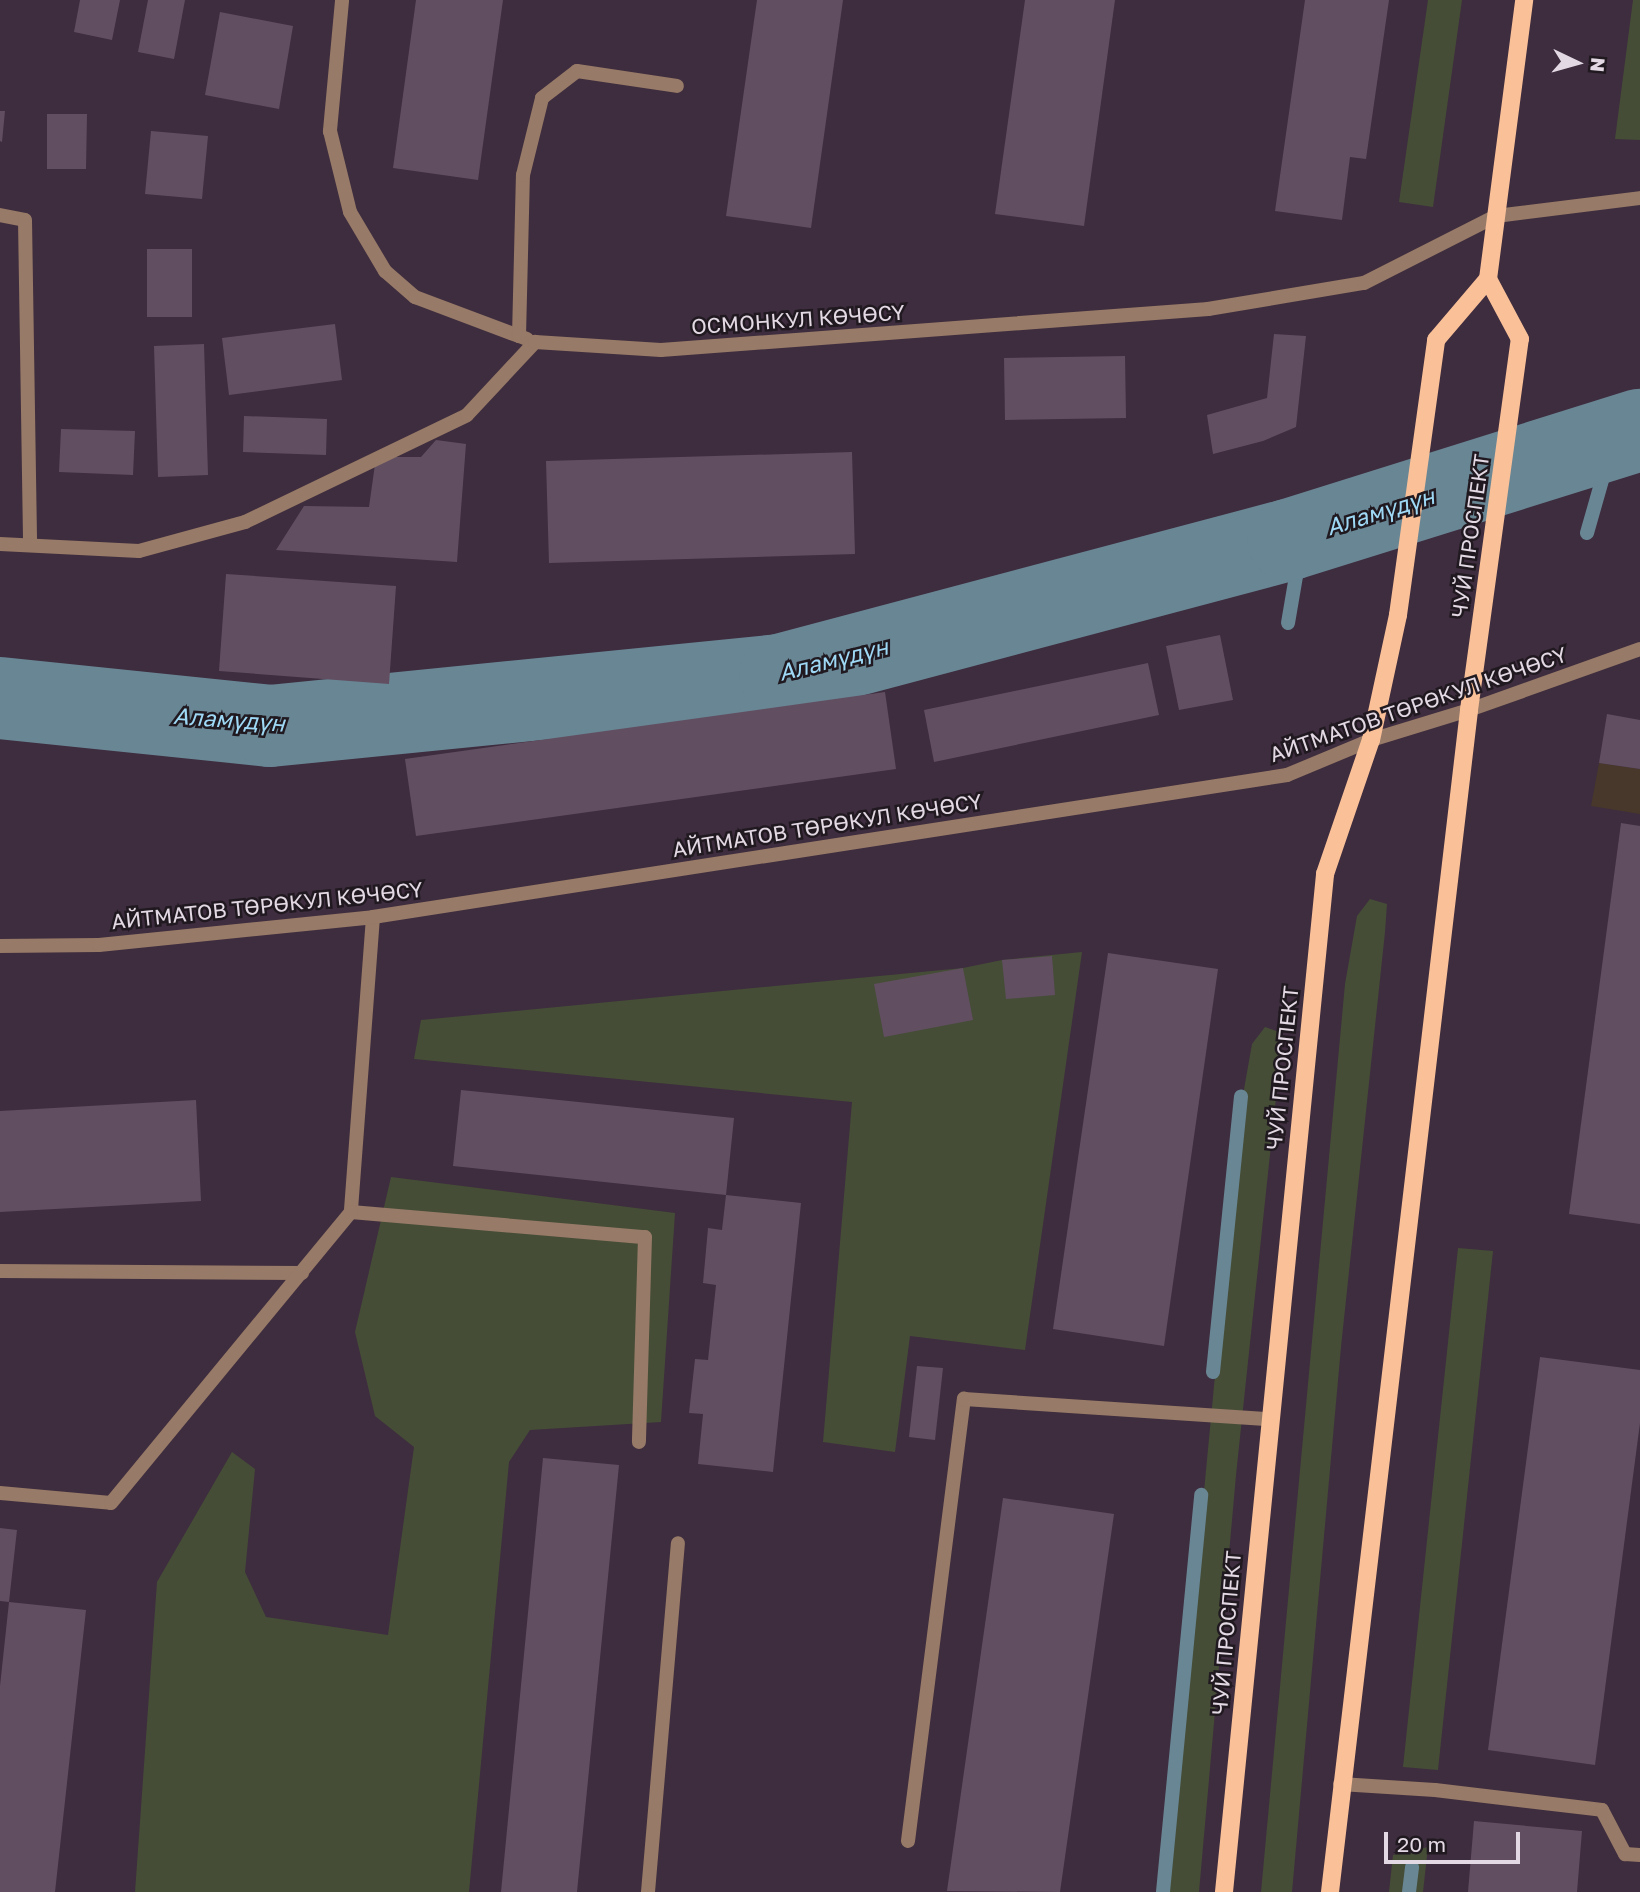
<!DOCTYPE html>
<html>
<head>
<meta charset="utf-8">
<style>
	body { margin:0 }
	#map { position:relative; width:1640px; height:1892px; overflow:hidden; background:#3e2d3e; font-family:"Golos Text",sans-serif }
	div>[style] { position:absolute }
	.commercial>* { inset:0; background:#47382b }
	.green>* { inset:0; background:#454d37 }
	.stream>* { height:14px; margin:-7px; padding:0 7px; transform-origin:7px; border-radius:7px; background:#698695 }
	.river>* { height:82px; margin:-41px; padding:0 41px; transform-origin:41px; border-radius:41px; background:#698695 }
	.building>* { inset:0; background:#614f61 }
	.service>* { height:14px; margin:-7px; padding:0 7px; transform-origin:7px; border-radius:7px; background:#977a67 }
	.minor>* { height:14px; margin:-7px; padding:0 7px; transform-origin:7px; border-radius:7px; background:#977a67 }
	.tertiary>* { height:14px; margin:-7px; padding:0 7px; transform-origin:7px; border-radius:7px; background:#977a67 }
	.primary>* { height:18px; margin:-9px; padding:0 9px; transform-origin:9px; border-radius:9px; background:#fac098 }
	span { translate:-50% -50%; white-space:nowrap; text-align:center; line-height:1.15; -webkit-text-stroke:5px #201920; paint-order:stroke }
	.street-label { font-size:21px; color:#e3d9e4 }
	.water-label { font-size:23px; color:#9ed8f4; font-style:italic }
	.north { position:absolute; left:1542px; top:28px; width:70px; height:70px; -webkit-text-stroke:5px #201920; paint-order:stroke; rotate:95deg; font-size:19px; font-weight:700; line-height:28px; text-align:center; color:#e3d9e4 }
	.north::after { content:''; display:block; margin:auto; width:24px; height:32px; background:#e3d9e4; clip-path:polygon(50% 0,100% 100%,50% 72%,0 100%) }
	.scale { position:absolute; left:1384px; top:1832px; width:136px; height:32px; box-sizing:border-box; border:4px solid #e3d9e4; border-top:0; padding-left:9px; font-size:21px; line-height:24px; white-space:nowrap; color:#e3d9e4; -webkit-text-stroke:5px #201920; paint-order:stroke }
</style>
</head>
<body>
<div id="map">
	<div class="commercial">
		<i style="clip-path:polygon(1599px 763px,1640px 769px,1640px 814px,1591px 806px)"></i>
	</div>
	<div class="green">
		<i style="clip-path:polygon(1428px 0,1462px 0,1433px 207px,1399px 202px)"></i>
		<i style="clip-path:polygon(1633px 0,1640px 0,1640px 140px,1615px 139px)"></i>
		<i style="clip-path:polygon(1370px 899px,1387px 904px,1385px 932px,1341px 1347px,1292px 1892px,1261px 1892px,1345px 984px,1357px 916px)"></i>
		<i style="clip-path:polygon(1082px 952px,1025px 1350px,910px 1336px,895px 1452px,823px 1442px,852px 1102px,414px 1059px,421px 1020px,963px 968px,1002px 960px)"></i>
		<i style="clip-path:polygon(1265px 1027px,1282px 1033px,1280px 1060px,1236px 1475px,1199px 1892px,1166px 1892px,1240px 1112px,1252px 1044px)"></i>
		<i style="clip-path:polygon(391px 1177px,675px 1213px,661px 1422px,530px 1430px,509px 1462px,469px 1892px,135px 1892px,157px 1582px,232px 1452px,255px 1469px,245px 1572px,266px 1617px,388px 1635px,414px 1447px,375px 1416px,355px 1332px)"></i>
		<i style="clip-path:polygon(1458px 1248px,1493px 1251px,1438px 1770px,1403px 1767px)"></i>
		<i style="clip-path:polygon(1428px 1847px,1423px 1892px,1389px 1892px,1393px 1855px)"></i>
	</div>
	<div class="stream">
		<i style="left:1587px;top:533px;width:99px;rotate:-74.1deg"></i>
		<i style="left:1288px;top:623px;width:89px;rotate:-80.3deg"></i>
		<i style="left:1213px;top:1372px;width:277px;rotate:-84.2deg"></i>
		<i style="left:1163px;top:1892px;width:399px;rotate:-84.5deg"></i>
		<i style="left:1409px;top:1892px;width:25px;rotate:-83deg"></i>
	</div>
	<div class="river">
		<i style="left:0;top:698px;width:271px;rotate:5.9deg"></i>
		<i style="left:270px;top:726px;width:513px;rotate:-5.71deg"></i>
		<i style="left:780px;top:675px;width:526px;rotate:-14.88deg"></i>
		<i style="left:1288px;top:540px;width:369px;rotate:-17.4deg"></i>
	</div>
	<div class="building">
		<i style="clip-path:polygon(80px 0,120px 0,112px 40px,74px 32px)"></i>
		<i style="clip-path:polygon(148px 0,185px 0,174px 59px,138px 52px)"></i>
		<i style="clip-path:polygon(416px 0,503px 0,478px 180px,393px 168px)"></i>
		<i style="clip-path:polygon(757px 0,843px 0,811px 228px,726px 216px)"></i>
		<i style="clip-path:polygon(1025px 0,1115px 0,1084px 226px,995px 214px)"></i>
		<i style="clip-path:polygon(1305px 0,1389px 0,1366px 159px,1350px 157px,1342px 220px,1275px 211px)"></i>
		<i style="clip-path:polygon(220px 12px,293px 26px,279px 109px,205px 95px)"></i>
		<i style="clip-path:polygon(0 111px,5px 111px,2px 142px,0 141px)"></i>
		<i style="clip-path:polygon(47px 114px,87px 114px,86px 169px,47px 169px)"></i>
		<i style="clip-path:polygon(151px 131px,208px 136px,202px 199px,145px 194px)"></i>
		<i style="clip-path:polygon(147px 249px,192px 249px,192px 317px,147px 317px)"></i>
		<i style="clip-path:polygon(335px 324px,342px 380px,229px 395px,222px 338px)"></i>
		<i style="clip-path:polygon(1274px 334px,1306px 336px,1296px 427px,1263px 441px,1213px 454px,1207px 415px,1267px 398px)"></i>
		<i style="clip-path:polygon(204px 344px,208px 475px,158px 477px,154px 346px)"></i>
		<i style="clip-path:polygon(1125px 356px,1126px 418px,1005px 420px,1004px 358px)"></i>
		<i style="clip-path:polygon(244px 416px,327px 419px,326px 455px,243px 452px)"></i>
		<i style="clip-path:polygon(61px 429px,135px 431px,133px 475px,59px 472px)"></i>
		<i style="clip-path:polygon(436px 440px,466px 444px,457px 562px,276px 550px,304px 506px,369px 507px,376px 457px,421px 457px)"></i>
		<i style="clip-path:polygon(852px 452px,855px 554px,549px 563px,546px 461px)"></i>
		<i style="clip-path:polygon(226px 574px,396px 586px,389px 684px,219px 671px)"></i>
		<i style="clip-path:polygon(1220px 635px,1233px 700px,1179px 710px,1166px 646px)"></i>
		<i style="clip-path:polygon(1148px 663px,1159px 715px,934px 762px,924px 710px)"></i>
		<i style="clip-path:polygon(885px 692px,896px 769px,416px 836px,405px 759px)"></i>
		<i style="clip-path:polygon(1607px 714px,1640px 720px,1640px 769px,1599px 763px)"></i>
		<i style="clip-path:polygon(1621px 823px,1640px 826px,1640px 1224px,1569px 1214px)"></i>
		<i style="clip-path:polygon(1108px 953px,1218px 969px,1164px 1346px,1053px 1329px)"></i>
		<i style="clip-path:polygon(1052px 956px,1055px 995px,1006px 999px,1002px 960px)"></i>
		<i style="clip-path:polygon(963px 968px,973px 1020px,884px 1037px,874px 984px)"></i>
		<i style="clip-path:polygon(461px 1090px,734px 1118px,726px 1195px,801px 1203px,773px 1472px,698px 1464px,703px 1414px,689px 1413px,695px 1359px,708px 1360px,716px 1285px,703px 1283px,708px 1228px,722px 1230px,726px 1195px,453px 1166px)"></i>
		<i style="clip-path:polygon(196px 1100px,201px 1201px,0 1212px,0 1111px)"></i>
		<i style="clip-path:polygon(1540px 1357px,1640px 1370px,1640px 1423px,1595px 1765px,1488px 1750px)"></i>
		<i style="clip-path:polygon(917px 1366px,943px 1368px,935px 1440px,909px 1437px)"></i>
		<i style="clip-path:polygon(543px 1458px,619px 1465px,577px 1892px,501px 1892px)"></i>
		<i style="clip-path:polygon(1003px 1498px,1114px 1514px,1060px 1892px,947px 1891px)"></i>
		<i style="clip-path:polygon(0 1528px,17px 1530px,9px 1602px,86px 1610px,55px 1892px,0 1892px,0 1686px,9px 1602px,0 1601px)"></i>
		<i style="clip-path:polygon(1474px 1821px,1582px 1831px,1577px 1892px,1468px 1892px)"></i>
	</div>
	<div class="service">
		<i style="left:342px;top:1px;width:131px;rotate:95.3deg"></i>
		<i style="left:330px;top:131px;width:83px;rotate:76.1deg"></i>
		<i style="left:350px;top:212px;width:69px;rotate:59.3deg"></i>
		<i style="left:385px;top:271px;width:40px;rotate:41deg"></i>
		<i style="left:415px;top:297px;width:111px;rotate:20.6deg"></i>
		<i style="left:527px;top:339px;width:9px;rotate:-159deg"></i>
		<i style="left:519px;top:336px;width:161px;rotate:-88.6deg"></i>
		<i style="left:523px;top:175px;width:79px;rotate:-76.1deg"></i>
		<i style="left:542px;top:98px;width:44px;rotate:-37.6deg"></i>
		<i style="left:577px;top:71px;width:101px;rotate:8.5deg"></i>
		<i style="left:373px;top:917px;width:296px;rotate:94.3deg"></i>
		<i style="left:351px;top:1212px;width:295px;rotate:4.9deg"></i>
		<i style="left:645px;top:1237px;width:205px;rotate:91.7deg"></i>
		<i style="left:0;top:1271px;width:302px;rotate:0.4deg"></i>
		<i style="left:0;top:1493px;width:111px;rotate:5.1deg"></i>
		<i style="left:111px;top:1503px;width:377px;rotate:-50.5deg"></i>
		<i style="left:1340px;top:1784px;width:95px;rotate:3.6deg"></i>
		<i style="left:1435px;top:1790px;width:168px;rotate:6.8deg"></i>
		<i style="left:1602px;top:1810px;width:50px;rotate:62.4deg"></i>
		<i style="left:1625px;top:1854px;width:15px;rotate:4deg"></i>
		<i style="left:908px;top:1841px;width:446px;rotate:-82.8deg"></i>
		<i style="left:964px;top:1399px;width:306px;rotate:3.8deg"></i>
		<i style="left:648px;top:1892px;width:350px;rotate:-85.1deg"></i>
	</div>
	<div class="minor">
		<i style="left:0;top:215px;width:25px;rotate:11deg"></i>
		<i style="left:25px;top:220px;width:325px;rotate:89.1deg"></i>
		<i style="left:0;top:544px;width:139px;rotate:2.9deg"></i>
		<i style="left:139px;top:551px;width:110px;rotate:-15.3deg"></i>
		<i style="left:245px;top:522px;width:246px;rotate:-25.7deg"></i>
		<i style="left:467px;top:415px;width:100px;rotate:-47deg"></i>
		<i style="left:535px;top:342px;width:126px;rotate:3.6deg"></i>
		<i style="left:661px;top:350px;width:549px;rotate:-4.29deg"></i>
		<i style="left:1208px;top:309px;width:158px;rotate:-9.5deg"></i>
		<i style="left:1364px;top:283px;width:148px;rotate:-26.9deg"></i>
		<i style="left:1469px;top:710px;width:182px;rotate:-19.6deg"></i>
	</div>
	<div class="tertiary">
		<i style="left:1496px;top:216px;width:145px;rotate:-7.1deg"></i>
		<i style="left:0;top:946px;width:99px;rotate:-0.6deg"></i>
		<i style="left:99px;top:945px;width:275px;rotate:-5.8deg"></i>
		<i style="left:373px;top:917px;width:925px;rotate:-8.83deg"></i>
		<i style="left:1287px;top:775px;width:91px;rotate:-22.6deg"></i>
		<i style="left:1371px;top:740px;width:102px;rotate:-17deg"></i>
	</div>
	<div class="primary">
		<i style="left:1224px;top:1892px;width:1023px;rotate:-84.33deg"></i>
		<i style="left:1325px;top:874px;width:142px;rotate:-71.1deg"></i>
		<i style="left:1371px;top:740px;width:128px;rotate:-77.8deg"></i>
		<i style="left:1398px;top:615px;width:278px;rotate:-82.1deg"></i>
		<i style="left:1436px;top:340px;width:80px;rotate:-49.6deg"></i>
		<i style="left:1488px;top:279px;width:281px;rotate:-82.6deg"></i>
		<i style="left:1330px;top:1892px;width:1190px;rotate:-83.29deg"></i>
		<i style="left:1469px;top:710px;width:374px;rotate:-82.2deg"></i>
		<i style="left:1520px;top:339px;width:68px;rotate:-118.1deg"></i>
	</div>
	<div class="street-label">
		<span style="left:798px;top:319px;rotate:-4deg">ОСМОНКУЛ КӨЧӨСҮ</span>
		<span style="left:1470px;top:536px;rotate:-82deg">ЧУЙ ПРОСПЕКТ</span>
		<span style="left:1418px;top:704px;rotate:-19deg">АЙТМАТОВ ТӨРӨКУЛ КӨЧӨСҮ</span>
		<span style="left:827px;top:825px;rotate:-9deg">АЙТМАТОВ ТӨРӨКУЛ КӨЧӨСҮ</span>
		<span style="left:267px;top:905px;rotate:-6deg">АЙТМАТОВ ТӨРӨКУЛ КӨЧӨСҮ</span>
		<span style="left:1282px;top:1068px;rotate:-84deg">ЧУЙ ПРОСПЕКТ</span>
		<span style="left:1226px;top:1633px;rotate:-85deg">ЧУЙ ПРОСПЕКТ</span>
	</div>
	<div class="water-label">
		<span style="left:1380px;top:511px;rotate:-17deg">Аламүдүн</span>
		<span style="left:833px;top:659px;rotate:-14deg">Аламүдүн</span>
		<span style="left:229px;top:719px;rotate:4deg">Аламүдүн</span>
	</div>
	<div class="north">N</div>
	<div class="scale">20 m</div>
</div>
</body>
</html>
